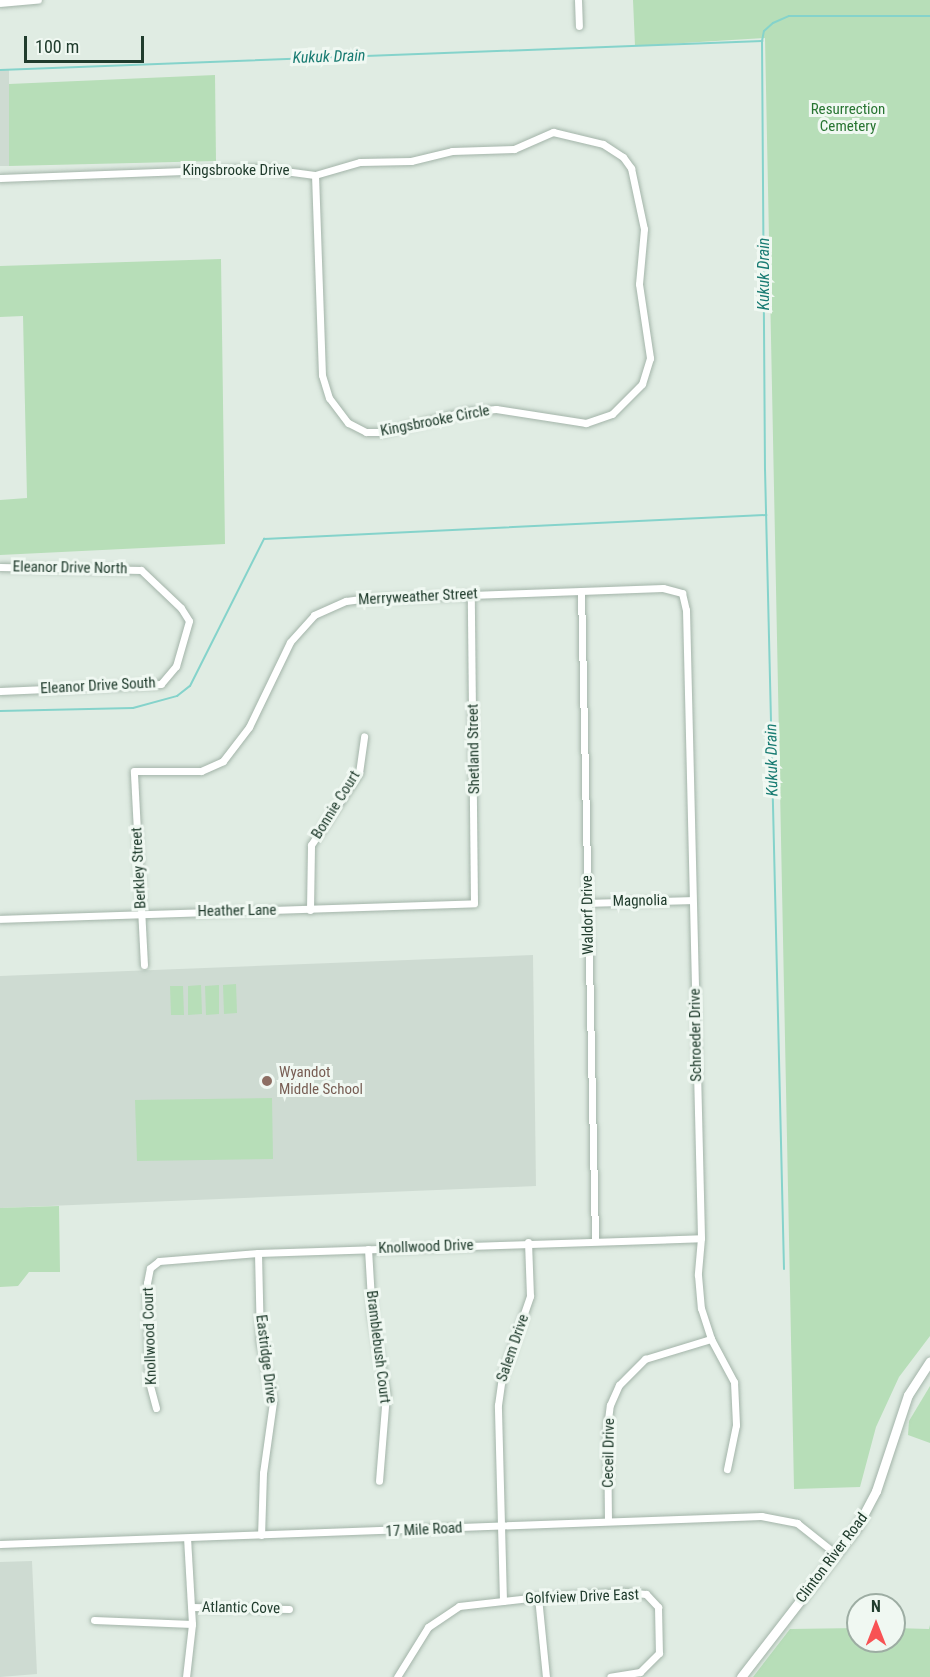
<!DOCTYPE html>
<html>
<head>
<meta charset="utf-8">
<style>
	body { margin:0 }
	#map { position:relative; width:930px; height:1677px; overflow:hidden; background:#e0ece3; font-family:"Roboto Condensed",sans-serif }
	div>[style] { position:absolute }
	.built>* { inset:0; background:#cedbd2 }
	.green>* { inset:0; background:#b7deb8 }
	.stream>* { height:2px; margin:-1px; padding:0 1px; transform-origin:1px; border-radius:1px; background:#85d3cb }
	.roads { filter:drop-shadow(0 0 2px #a3b4a9) drop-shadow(0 0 2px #a3b4a9) }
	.minor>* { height:7px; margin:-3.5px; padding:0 3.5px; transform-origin:3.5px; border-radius:3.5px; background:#fff }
	.tertiary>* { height:9px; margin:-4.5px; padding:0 4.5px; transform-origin:4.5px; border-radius:4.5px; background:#fff }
	.dots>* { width:16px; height:16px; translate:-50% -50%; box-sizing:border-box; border:3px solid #f0f8f2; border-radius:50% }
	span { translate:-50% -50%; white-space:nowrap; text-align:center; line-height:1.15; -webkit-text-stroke:6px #f0f8f2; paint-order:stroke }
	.park-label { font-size:15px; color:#287532 }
	.street-label { font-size:15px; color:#203c2d }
	.education-label { font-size:15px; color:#785e54 }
	.left { translate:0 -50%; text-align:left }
	.water-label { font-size:16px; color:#187b72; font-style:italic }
	.north { position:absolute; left:846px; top:1593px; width:60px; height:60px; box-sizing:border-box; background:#f0f8f2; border:2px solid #9dada3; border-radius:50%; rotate:0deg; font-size:16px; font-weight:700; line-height:24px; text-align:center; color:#203c2d }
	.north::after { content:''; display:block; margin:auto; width:21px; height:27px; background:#f85254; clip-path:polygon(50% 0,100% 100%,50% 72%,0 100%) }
	.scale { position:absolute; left:24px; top:36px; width:120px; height:27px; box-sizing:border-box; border:3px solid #203c2d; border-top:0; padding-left:8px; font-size:18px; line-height:21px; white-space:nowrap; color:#203c2d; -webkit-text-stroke:4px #f0f8f2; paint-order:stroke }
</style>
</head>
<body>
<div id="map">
	<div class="built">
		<i style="clip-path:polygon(9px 69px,9px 166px,0 166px,0 70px)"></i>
		<i style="clip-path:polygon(533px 955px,536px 1186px,0 1208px,0 976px)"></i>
		<i style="clip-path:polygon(32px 1561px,37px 1674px,0 1677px,0 1562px)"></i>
	</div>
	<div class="green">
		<i style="clip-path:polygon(633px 0,930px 0,930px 1336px,899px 1377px,876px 1427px,860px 1487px,794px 1489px,765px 38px,635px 46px)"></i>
		<i style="clip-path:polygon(215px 75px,216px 161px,9px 166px,9px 84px)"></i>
		<i style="clip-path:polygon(221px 259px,225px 544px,0 555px,0 500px,27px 498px,23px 316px,0 317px,0 266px)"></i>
		<i style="clip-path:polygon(236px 984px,237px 1013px,224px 1014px,223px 985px)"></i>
		<i style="clip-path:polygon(201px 985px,202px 1014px,188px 1015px,188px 986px)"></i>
		<i style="clip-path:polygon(219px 985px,219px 1014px,206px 1015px,205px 986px)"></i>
		<i style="clip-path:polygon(170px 986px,183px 986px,184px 1015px,171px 1015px)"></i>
		<i style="clip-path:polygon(272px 1098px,273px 1159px,137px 1161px,135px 1100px)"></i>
		<i style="clip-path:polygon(59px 1206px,60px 1272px,29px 1272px,18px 1286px,0 1287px,0 1208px)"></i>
		<i style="clip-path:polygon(930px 1386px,930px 1443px,908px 1435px,909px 1421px)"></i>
		<i style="clip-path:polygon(930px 1625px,930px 1677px,753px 1677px,790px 1629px,858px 1628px,858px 1641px,894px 1641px,894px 1628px,929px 1629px)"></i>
	</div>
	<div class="stream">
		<i style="left:0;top:70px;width:763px;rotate:-2.18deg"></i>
		<i style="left:0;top:711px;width:133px;rotate:-1.3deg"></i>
		<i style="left:133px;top:708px;width:46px;rotate:-15.3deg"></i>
		<i style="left:177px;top:696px;width:16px;rotate:-38deg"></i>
		<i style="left:190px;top:686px;width:165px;rotate:-63.3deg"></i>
		<i style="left:264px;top:539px;width:503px;rotate:-2.74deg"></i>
		<i style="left:784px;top:1269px;width:799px;rotate:-91.36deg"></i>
		<i style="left:765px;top:470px;width:429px;rotate:-90.4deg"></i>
		<i style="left:762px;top:41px;width:10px;rotate:-79deg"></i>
		<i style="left:764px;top:31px;width:12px;rotate:-42deg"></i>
		<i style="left:773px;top:23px;width:17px;rotate:-24deg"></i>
		<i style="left:789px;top:16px;width:141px"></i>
	</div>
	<div class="roads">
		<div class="minor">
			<i style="left:578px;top:0;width:26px;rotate:88deg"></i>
			<i style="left:0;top:3px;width:38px;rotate:-5deg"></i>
			<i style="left:553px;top:132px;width:51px;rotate:13.5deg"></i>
			<i style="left:603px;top:144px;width:24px;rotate:33deg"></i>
			<i style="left:623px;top:157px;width:14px;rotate:54deg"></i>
			<i style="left:631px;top:168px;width:62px;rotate:78deg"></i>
			<i style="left:644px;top:229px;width:55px;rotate:95.2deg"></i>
			<i style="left:639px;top:284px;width:75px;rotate:81.5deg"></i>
			<i style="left:650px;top:358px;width:27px;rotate:107deg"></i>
			<i style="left:642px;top:384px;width:42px;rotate:135deg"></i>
			<i style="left:612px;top:414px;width:28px;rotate:161deg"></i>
			<i style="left:586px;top:423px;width:91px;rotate:-171.2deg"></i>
			<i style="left:496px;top:409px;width:32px;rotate:175deg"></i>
			<i style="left:464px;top:412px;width:84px;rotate:166.3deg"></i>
			<i style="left:382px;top:432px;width:16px;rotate:180deg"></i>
			<i style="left:366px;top:432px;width:20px;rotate:-153deg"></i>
			<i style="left:348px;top:423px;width:31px;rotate:-127deg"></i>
			<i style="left:329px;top:398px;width:24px;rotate:-107deg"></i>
			<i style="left:322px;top:375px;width:200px;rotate:-92deg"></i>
			<i style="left:315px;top:175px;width:47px;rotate:-16.1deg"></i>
			<i style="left:360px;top:162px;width:51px;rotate:-1.1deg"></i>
			<i style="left:411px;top:161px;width:42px;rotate:-13.7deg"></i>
			<i style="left:452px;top:151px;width:62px;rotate:-1.8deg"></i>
			<i style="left:514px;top:149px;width:43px;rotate:-23.6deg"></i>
			<i style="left:0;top:178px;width:262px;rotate:-2.2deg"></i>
			<i style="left:262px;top:168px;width:53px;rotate:7.5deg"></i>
			<i style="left:0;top:567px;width:141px;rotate:1.2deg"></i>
			<i style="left:141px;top:570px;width:55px;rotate:43.5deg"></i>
			<i style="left:181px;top:608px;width:15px;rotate:58deg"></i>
			<i style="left:189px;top:621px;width:47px;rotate:106.1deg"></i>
			<i style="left:176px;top:666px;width:23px;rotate:130deg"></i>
			<i style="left:161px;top:684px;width:161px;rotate:177.5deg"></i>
			<i style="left:581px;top:591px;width:649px;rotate:88.76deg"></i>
			<i style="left:587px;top:903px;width:105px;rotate:-1.6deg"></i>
			<i style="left:310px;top:910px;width:65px;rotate:-89.1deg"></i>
			<i style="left:311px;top:845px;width:87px;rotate:-56.3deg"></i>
			<i style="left:359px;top:773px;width:37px;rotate:-82deg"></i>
			<i style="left:0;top:919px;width:474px;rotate:-1.9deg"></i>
			<i style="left:474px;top:903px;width:308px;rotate:-90.6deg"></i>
			<i style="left:144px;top:965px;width:194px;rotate:-93deg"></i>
			<i style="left:134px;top:771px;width:67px"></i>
			<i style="left:201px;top:771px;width:24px;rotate:-24deg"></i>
			<i style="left:223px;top:761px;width:43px;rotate:-52.6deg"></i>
			<i style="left:249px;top:727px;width:94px;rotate:-64.2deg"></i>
			<i style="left:290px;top:642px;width:36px;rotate:-48deg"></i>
			<i style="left:314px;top:615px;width:35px;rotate:-24deg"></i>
			<i style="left:346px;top:601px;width:15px;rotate:-8deg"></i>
			<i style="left:361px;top:599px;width:302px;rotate:-2.1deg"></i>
			<i style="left:663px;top:588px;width:20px;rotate:15deg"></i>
			<i style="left:682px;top:593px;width:17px;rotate:77deg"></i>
			<i style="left:686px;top:610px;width:628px;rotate:88.63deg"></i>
			<i style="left:701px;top:1238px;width:37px;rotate:95deg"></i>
			<i style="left:698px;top:1275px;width:33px;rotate:85deg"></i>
			<i style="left:701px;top:1308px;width:33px;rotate:72deg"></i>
			<i style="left:711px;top:1339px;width:49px;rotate:61.9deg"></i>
			<i style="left:734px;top:1382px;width:43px;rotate:87.3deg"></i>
			<i style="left:736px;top:1425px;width:45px;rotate:101.6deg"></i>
			<i style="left:368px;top:1249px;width:67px;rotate:86.6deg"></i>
			<i style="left:372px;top:1316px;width:79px;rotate:79.8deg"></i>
			<i style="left:386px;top:1394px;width:87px;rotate:94.6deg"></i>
			<i style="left:258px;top:1253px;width:88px;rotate:88.7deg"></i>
			<i style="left:260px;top:1341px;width:62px;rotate:78deg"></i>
			<i style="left:273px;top:1402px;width:72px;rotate:98deg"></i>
			<i style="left:263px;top:1473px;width:62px;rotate:91.8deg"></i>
			<i style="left:156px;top:1408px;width:28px;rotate:-105deg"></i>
			<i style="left:149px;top:1381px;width:98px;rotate:-91.2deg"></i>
			<i style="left:147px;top:1283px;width:15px;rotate:-79deg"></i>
			<i style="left:150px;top:1268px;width:11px;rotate:-38deg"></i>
			<i style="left:159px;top:1261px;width:99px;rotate:-4.6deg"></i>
			<i style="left:258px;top:1253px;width:443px;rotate:-1.9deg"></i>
			<i style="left:608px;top:1521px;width:93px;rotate:-90.6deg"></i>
			<i style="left:607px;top:1428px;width:23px;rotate:-83deg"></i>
			<i style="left:610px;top:1405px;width:22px;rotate:-66deg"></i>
			<i style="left:619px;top:1385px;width:37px;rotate:-45deg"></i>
			<i style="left:645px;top:1359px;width:69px;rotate:-16.9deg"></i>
			<i style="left:0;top:1544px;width:762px;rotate:-2.11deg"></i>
			<i style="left:761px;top:1516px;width:37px;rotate:11deg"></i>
			<i style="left:797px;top:1523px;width:50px;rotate:38.5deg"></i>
			<i style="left:538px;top:1597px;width:80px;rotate:84.3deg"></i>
			<i style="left:503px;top:1601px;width:196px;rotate:-91.5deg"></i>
			<i style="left:498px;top:1405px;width:28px;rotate:-82deg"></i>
			<i style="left:502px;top:1377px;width:86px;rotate:-70.9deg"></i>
			<i style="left:530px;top:1296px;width:54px;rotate:-92.1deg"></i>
			<i style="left:192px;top:1607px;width:97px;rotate:1.2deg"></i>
			<i style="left:94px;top:1620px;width:98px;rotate:2.3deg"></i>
			<i style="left:186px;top:1677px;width:53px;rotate:-83.5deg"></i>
			<i style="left:192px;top:1624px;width:86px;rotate:-93.3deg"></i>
			<i style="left:397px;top:1677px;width:59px;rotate:-58.2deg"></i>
			<i style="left:428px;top:1627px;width:37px;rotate:-34deg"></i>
			<i style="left:459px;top:1606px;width:80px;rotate:-6.5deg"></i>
			<i style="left:538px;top:1597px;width:86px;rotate:-3.3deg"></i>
			<i style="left:624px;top:1592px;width:22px;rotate:5deg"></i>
			<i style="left:646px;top:1594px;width:18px;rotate:47deg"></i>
			<i style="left:658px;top:1607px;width:46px;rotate:88.8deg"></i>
			<i style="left:659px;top:1653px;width:27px;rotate:135deg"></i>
			<i style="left:640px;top:1672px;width:30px;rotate:171deg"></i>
		</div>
		<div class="tertiary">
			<i style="left:741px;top:1677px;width:190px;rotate:-52.3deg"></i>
			<i style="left:857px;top:1527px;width:41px;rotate:-62.2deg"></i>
			<i style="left:876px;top:1491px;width:101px;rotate:-71.6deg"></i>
			<i style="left:908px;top:1395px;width:40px;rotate:-57.1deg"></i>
		</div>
	</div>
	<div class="dots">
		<i style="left:267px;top:1081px;background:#8d6e63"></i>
	</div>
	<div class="park-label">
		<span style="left:848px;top:118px">Resurrection<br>Cemetery</span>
	</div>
	<div class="street-label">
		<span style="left:236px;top:171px">Kingsbrooke Drive</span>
		<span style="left:435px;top:421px;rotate:-11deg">Kingsbrooke Circle</span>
		<span style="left:70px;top:568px;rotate:1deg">Eleanor Drive North</span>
		<span style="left:418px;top:597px;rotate:-3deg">Merryweather Street</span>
		<span style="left:98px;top:686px;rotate:-3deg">Eleanor Drive South</span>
		<span style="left:474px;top:749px;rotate:-91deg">Shetland Street</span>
		<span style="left:336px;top:805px;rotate:-58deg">Bonnie Court</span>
		<span style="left:139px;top:868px;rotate:-93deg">Berkley Street</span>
		<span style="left:640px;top:901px;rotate:-1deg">Magnolia</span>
		<span style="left:237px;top:911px;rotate:-1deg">Heather Lane</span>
		<span style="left:588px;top:915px;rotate:-91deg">Waldorf Drive</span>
		<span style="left:696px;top:1035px;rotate:-91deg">Schroeder Drive</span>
		<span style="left:426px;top:1247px;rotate:-2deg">Knollwood Drive</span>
		<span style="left:150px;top:1336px;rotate:-92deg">Knollwood Court</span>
		<span style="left:378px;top:1347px;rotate:83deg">Bramblebush Court</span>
		<span style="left:513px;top:1348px;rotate:-71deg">Salem Drive</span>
		<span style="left:266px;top:1359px;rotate:83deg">Eastridge Drive</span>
		<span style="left:609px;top:1453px;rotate:-89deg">Ceceil Drive</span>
		<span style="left:424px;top:1530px;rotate:-3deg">17 Mile Road</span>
		<span style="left:832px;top:1558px;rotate:-53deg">Clinton River Road</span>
		<span style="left:582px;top:1597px;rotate:-2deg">Golfview Drive East</span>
		<span style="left:241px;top:1608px;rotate:1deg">Atlantic Cove</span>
	</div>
	<div class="education-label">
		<span class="left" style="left:279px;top:1081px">Wyandot<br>Middle School</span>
	</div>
	<div class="water-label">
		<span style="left:329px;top:57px;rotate:-2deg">Kukuk Drain</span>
		<span style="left:764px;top:274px;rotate:-90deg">Kukuk Drain</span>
		<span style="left:772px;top:760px;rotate:-91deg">Kukuk Drain</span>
	</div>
	<div class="north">N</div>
	<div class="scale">100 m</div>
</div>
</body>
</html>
